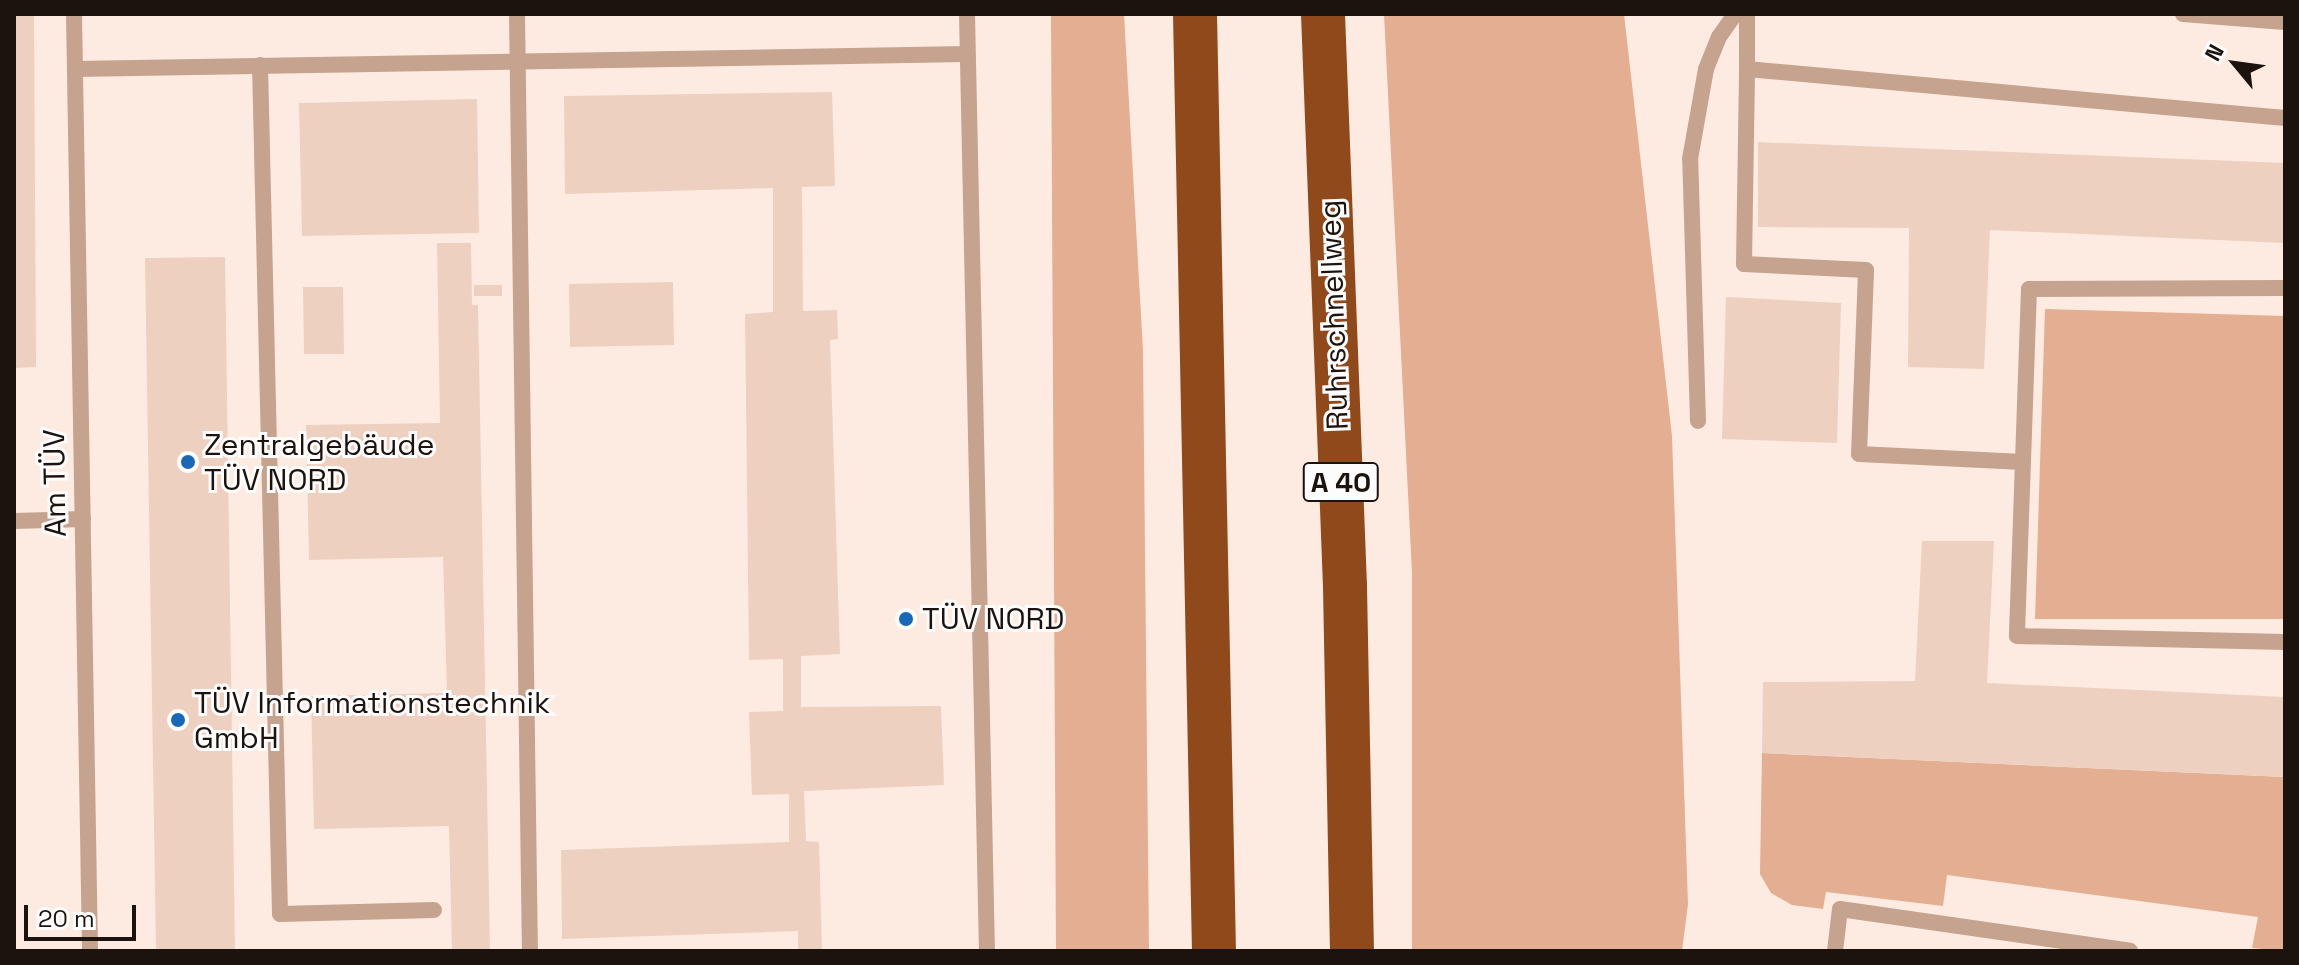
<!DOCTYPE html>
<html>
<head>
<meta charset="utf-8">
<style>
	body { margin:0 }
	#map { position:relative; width:2299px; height:965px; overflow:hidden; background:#fdebe1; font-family:"Space Grotesk",sans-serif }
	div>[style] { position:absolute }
	.green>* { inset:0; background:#e3ae91 }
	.building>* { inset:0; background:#edd0c0 }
	.service>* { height:16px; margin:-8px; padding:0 8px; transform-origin:8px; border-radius:8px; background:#c6a38f }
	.motorway>* { height:44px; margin:-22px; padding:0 22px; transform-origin:22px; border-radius:22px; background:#8f491b }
	.dots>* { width:22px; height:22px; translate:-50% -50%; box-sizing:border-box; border:4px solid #fcfcfc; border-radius:50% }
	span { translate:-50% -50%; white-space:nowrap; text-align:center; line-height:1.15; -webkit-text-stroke:6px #fcfcfc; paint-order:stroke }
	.shield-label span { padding:2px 6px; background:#fcfcfc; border:2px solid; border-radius:6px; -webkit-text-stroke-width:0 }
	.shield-label { font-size:28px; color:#1d130e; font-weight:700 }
	.street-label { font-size:30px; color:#1d130e }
	.poi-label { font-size:30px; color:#1d130e }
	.left { translate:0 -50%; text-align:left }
	.frame { position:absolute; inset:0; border:16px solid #1d130e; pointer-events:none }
	.north { position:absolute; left:2195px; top:24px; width:80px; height:80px; -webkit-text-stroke:6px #fcfcfc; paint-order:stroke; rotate:299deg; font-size:22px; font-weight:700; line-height:32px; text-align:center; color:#1d130e }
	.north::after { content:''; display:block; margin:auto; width:28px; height:36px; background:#1d130e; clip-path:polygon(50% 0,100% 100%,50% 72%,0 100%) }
	.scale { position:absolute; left:24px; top:905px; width:112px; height:36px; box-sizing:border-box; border:4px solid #1d130e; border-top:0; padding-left:10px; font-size:24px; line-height:28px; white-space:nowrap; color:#1d130e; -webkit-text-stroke:6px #fcfcfc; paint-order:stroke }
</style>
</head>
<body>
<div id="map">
	<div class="green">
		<i style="clip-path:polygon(1051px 14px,1124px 14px,1143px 351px,1149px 951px,1056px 951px)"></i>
		<i style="clip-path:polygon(1384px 14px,1624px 14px,1672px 436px,1688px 904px,1682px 951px,1412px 951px,1412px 573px)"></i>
		<i style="clip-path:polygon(2045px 309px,2285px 316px,2285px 619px,2035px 619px)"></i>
		<i style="clip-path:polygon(1762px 753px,2285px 777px,2285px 951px,2252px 948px,2258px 917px,1947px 875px,1943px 906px,1826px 892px,1823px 909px,1792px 905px,1771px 893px,1760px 874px)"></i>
	</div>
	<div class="building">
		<i style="clip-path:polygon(14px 14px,34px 14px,36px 367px,14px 368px)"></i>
		<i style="clip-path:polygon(832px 92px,835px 186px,802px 187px,803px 311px,837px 310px,838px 339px,830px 340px,840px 654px,801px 656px,801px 707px,941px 706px,944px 785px,804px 791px,806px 841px,819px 842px,822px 951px,798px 951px,798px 931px,562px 939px,561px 850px,789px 842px,789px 794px,752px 795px,749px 712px,783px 711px,783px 659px,749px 660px,745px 314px,773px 312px,773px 188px,565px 194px,564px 96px)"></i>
		<i style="clip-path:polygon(477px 99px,479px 233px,302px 236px,299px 103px)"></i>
		<i style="clip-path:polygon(1758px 142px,2285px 163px,2285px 243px,1990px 230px,1984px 369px,1908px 367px,1909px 228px,1758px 227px)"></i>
		<i style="clip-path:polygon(437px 243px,471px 243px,472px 305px,478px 305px,490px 951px,452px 951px,449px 826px,314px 829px,311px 696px,447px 693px,443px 557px,309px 560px,306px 425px,440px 423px)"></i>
		<i style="clip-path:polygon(225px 257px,235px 951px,156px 951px,145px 258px)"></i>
		<i style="clip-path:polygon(673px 282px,674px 345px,570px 347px,569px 284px)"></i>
		<i style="clip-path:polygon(474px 285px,502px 285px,502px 296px,474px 296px)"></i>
		<i style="clip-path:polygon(303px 287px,343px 287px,344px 354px,304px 354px)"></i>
		<i style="clip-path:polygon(1726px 297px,1841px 303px,1837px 443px,1722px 439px)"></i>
		<i style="clip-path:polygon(1922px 541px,1994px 541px,1987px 683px,2285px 697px,2285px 777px,1762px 753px,1763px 682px,1915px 681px)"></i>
	</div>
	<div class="service">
		<i style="left:74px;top:14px;width:937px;rotate:89.02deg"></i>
		<i style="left:517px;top:14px;width:937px;rotate:89.21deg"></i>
		<i style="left:967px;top:14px;width:937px;rotate:88.78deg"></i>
		<i style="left:2183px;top:14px;width:102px;rotate:4.5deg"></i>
		<i style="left:260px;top:65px;width:849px;rotate:88.65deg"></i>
		<i style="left:280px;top:914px;width:154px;rotate:-1.5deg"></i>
		<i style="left:75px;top:69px;width:892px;rotate:-0.96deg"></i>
		<i style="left:1747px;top:69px;width:55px;rotate:-90deg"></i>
		<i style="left:2285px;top:288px;width:256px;rotate:179.8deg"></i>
		<i style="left:2029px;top:289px;width:347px;rotate:92deg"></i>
		<i style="left:2017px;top:636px;width:268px;rotate:1.3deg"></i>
		<i style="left:1698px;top:421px;width:262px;rotate:-91.7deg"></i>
		<i style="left:1690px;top:159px;width:91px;rotate:-79.9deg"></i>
		<i style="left:1706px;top:69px;width:35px;rotate:-68deg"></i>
		<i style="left:1719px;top:37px;width:28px;rotate:-55deg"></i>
		<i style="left:2023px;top:462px;width:164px;rotate:-177.2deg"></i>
		<i style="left:1859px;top:454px;width:184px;rotate:-87.8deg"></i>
		<i style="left:1866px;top:270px;width:122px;rotate:-177.2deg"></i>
		<i style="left:1744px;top:264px;width:195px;rotate:-89.1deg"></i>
		<i style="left:1747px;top:69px;width:540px;rotate:5.2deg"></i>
		<i style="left:14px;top:521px;width:69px;rotate:-1.7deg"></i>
		<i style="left:1835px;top:951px;width:42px;rotate:-83.2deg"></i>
		<i style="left:1840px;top:909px;width:293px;rotate:8.2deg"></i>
	</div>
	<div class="motorway">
		<i style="left:1195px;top:14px;width:937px;rotate:88.84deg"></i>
		<i style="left:1323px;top:14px;width:573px;rotate:87.8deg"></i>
		<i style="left:1345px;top:587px;width:364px;rotate:88.9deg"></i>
	</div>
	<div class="dots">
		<i style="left:188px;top:462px;background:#1967b6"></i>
		<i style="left:906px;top:619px;background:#1967b6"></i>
		<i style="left:178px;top:720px;background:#1967b6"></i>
	</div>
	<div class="shield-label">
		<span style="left:1341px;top:482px">A 40</span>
	</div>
	<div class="street-label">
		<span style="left:1334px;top:315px;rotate:-92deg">Ruhrschnellweg</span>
		<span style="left:55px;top:483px;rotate:-91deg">Am TÜV</span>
	</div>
	<div class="poi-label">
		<span class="left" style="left:204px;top:462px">Zentralgebäude<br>TÜV NORD</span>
		<span class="left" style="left:922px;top:619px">TÜV NORD</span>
		<span class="left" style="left:194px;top:720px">TÜV Informationstechnik<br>GmbH</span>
	</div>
	<div class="frame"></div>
	<div class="north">N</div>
	<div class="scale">20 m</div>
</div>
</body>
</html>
